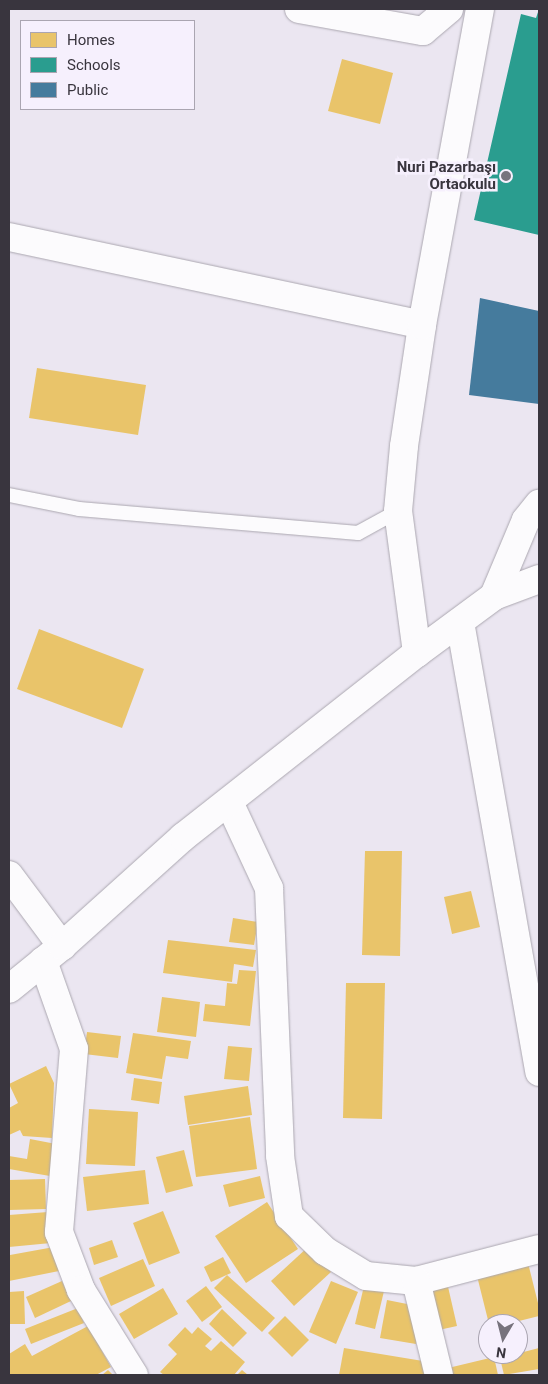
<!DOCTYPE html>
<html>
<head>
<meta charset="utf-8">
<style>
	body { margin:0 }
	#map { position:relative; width:548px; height:1384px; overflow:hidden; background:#ebe6f1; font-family:Roboto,sans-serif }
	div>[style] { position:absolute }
	.homes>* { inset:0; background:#e9c46a }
	.schools>* { inset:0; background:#2a9d8f }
	.public>* { inset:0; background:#457b9d }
	.roads { filter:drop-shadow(0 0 1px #aba7b0) drop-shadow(0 0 1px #aba7b0) }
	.lane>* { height:14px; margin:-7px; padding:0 7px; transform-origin:7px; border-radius:7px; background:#fcfbfd }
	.street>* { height:28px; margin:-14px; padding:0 14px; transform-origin:14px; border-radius:14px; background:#fcfbfd }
	.secondary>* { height:28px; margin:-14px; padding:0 14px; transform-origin:14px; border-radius:14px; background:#fcfbfd }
	.dots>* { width:14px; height:14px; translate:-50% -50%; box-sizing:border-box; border:2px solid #f6f0fd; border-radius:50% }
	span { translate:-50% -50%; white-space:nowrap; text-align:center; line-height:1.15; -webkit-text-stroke:5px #f6f0fd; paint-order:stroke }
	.poi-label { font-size:15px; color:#39353e; font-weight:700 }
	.right { translate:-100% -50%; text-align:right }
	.frame { position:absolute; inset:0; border:10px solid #39353e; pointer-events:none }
	.legend { position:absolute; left:20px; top:20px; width:175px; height:90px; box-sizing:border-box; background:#f6f0fd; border:1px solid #aaa5b1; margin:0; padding:6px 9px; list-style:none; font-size:15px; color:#39353e }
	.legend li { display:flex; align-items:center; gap:10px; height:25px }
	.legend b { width:25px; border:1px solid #aaa5b1 }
	.north { position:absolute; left:478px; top:1314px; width:50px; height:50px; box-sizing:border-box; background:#f6f0fd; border:1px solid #aaa5b1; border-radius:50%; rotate:188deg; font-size:14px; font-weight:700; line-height:20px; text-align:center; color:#39353e }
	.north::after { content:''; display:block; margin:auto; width:18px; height:22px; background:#77737d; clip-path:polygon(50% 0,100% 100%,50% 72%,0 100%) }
</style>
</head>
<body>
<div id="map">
	<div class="homes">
		<i style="clip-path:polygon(342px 59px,393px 73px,380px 124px,328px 111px)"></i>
		<i style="clip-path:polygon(37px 368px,146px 385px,138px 435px,29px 418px)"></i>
		<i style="clip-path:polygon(39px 629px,144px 669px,122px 728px,17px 689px)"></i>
		<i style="clip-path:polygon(365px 851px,402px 851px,400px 956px,362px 955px)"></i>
		<i style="clip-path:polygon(471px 891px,480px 927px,452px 934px,444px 897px)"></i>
		<i style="clip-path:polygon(233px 918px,258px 922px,254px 945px,229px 942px)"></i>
		<i style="clip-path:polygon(168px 940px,256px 950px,253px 967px,234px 964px,232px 982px,163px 973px)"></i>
		<i style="clip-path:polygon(239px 970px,256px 971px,250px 1026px,203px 1021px,205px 1004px,225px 1006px,227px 983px,237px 984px)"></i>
		<i style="clip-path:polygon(346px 983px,385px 983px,382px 1119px,343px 1118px)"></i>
		<i style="clip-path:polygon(162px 997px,200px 1002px,196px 1037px,157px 1032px)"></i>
		<i style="clip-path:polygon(87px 1032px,121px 1036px,118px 1058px,84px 1054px)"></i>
		<i style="clip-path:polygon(133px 1033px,191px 1041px,188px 1059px,166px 1056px,162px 1079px,126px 1073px)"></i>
		<i style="clip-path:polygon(228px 1046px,252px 1048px,249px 1081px,224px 1079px)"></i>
		<i style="clip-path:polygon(46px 1066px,54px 1083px,52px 1138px,23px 1136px,20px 1130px,9px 1135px,9px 1108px,18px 1103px,9px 1084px)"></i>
		<i style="clip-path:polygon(134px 1078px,162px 1082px,159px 1104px,131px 1100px)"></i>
		<i style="clip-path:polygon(248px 1086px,252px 1115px,188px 1125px,184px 1096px)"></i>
		<i style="clip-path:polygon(89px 1109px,138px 1112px,135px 1166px,86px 1164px)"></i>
		<i style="clip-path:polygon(250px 1117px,257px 1169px,196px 1177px,189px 1126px)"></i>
		<i style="clip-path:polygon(30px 1139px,56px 1144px,50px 1176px,9px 1169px,9px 1156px,27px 1159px)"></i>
		<i style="clip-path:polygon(184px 1150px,193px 1186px,166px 1193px,156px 1157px)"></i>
		<i style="clip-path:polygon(145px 1170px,149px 1204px,87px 1211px,83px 1177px)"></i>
		<i style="clip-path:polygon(260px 1176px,265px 1198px,229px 1207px,223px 1185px)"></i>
		<i style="clip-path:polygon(45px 1179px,46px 1209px,9px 1210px,9px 1180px)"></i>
		<i style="clip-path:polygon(267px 1202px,298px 1249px,246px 1283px,215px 1236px)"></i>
		<i style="clip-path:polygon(163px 1211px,180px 1253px,149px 1265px,133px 1223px)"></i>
		<i style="clip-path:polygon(48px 1212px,51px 1243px,9px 1247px,9px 1215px)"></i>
		<i style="clip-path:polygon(112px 1240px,118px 1257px,94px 1265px,89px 1248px)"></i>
		<i style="clip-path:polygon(54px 1247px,59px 1271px,9px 1281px,10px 1255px)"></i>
		<i style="clip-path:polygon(308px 1247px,331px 1272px,294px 1306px,271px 1281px)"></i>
		<i style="clip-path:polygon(223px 1257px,231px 1273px,211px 1282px,204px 1267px)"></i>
		<i style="clip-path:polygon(143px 1259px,155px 1286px,111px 1306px,99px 1278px)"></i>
		<i style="clip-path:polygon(527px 1259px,539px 1307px,539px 1316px,507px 1324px,489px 1324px,476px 1272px)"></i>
		<i style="clip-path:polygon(227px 1275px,275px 1318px,262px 1332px,214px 1288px)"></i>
		<i style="clip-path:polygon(446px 1278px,457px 1326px,434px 1331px,423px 1283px)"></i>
		<i style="clip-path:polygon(62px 1281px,71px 1301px,35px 1318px,26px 1297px)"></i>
		<i style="clip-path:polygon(331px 1281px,358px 1292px,336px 1344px,309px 1332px)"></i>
		<i style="clip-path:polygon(206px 1286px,222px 1307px,202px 1322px,186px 1301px)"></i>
		<i style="clip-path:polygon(364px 1286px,384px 1291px,375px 1329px,355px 1324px)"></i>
		<i style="clip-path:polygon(163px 1288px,178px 1314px,134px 1339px,119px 1314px)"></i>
		<i style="clip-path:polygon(24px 1291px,25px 1324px,9px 1324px,9px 1292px)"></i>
		<i style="clip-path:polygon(387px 1300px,417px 1306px,416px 1344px,380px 1338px)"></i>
		<i style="clip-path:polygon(78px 1308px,84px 1323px,31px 1344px,25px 1329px)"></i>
		<i style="clip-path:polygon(222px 1309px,247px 1333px,233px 1347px,209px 1324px)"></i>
		<i style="clip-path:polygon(285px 1316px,309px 1340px,292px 1357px,268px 1333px)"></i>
		<i style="clip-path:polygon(88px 1326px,111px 1367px,96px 1375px,9px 1375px,9px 1354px,25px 1344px,32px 1356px)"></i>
		<i style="clip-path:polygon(185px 1327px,192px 1334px,198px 1327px,212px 1339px,205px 1346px,211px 1351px,221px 1341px,245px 1362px,234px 1375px,164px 1375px,160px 1372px,177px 1354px,168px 1345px)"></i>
		<i style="clip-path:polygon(344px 1348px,429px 1362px,426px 1375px,339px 1375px)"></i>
		<i style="clip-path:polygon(539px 1348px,539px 1369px,504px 1375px,500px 1358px)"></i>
		<i style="clip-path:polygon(494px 1357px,498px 1375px,446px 1375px,444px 1369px)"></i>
		<i style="clip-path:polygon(108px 1370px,113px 1375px,102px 1375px)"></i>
		<i style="clip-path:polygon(242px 1370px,248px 1375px,237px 1375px)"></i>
	</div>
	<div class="schools">
		<i style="clip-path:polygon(539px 9px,539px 235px,474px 220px,521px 14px,536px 18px)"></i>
	</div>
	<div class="public">
		<i style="clip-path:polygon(480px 298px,539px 311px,539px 404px,469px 395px)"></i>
	</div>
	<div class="roads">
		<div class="lane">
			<i style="left:9px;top:495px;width:71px;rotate:11.3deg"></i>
			<i style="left:79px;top:509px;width:280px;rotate:4.9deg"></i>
			<i style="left:358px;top:533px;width:46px;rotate:-28.8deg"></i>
		</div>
		<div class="street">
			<i style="left:299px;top:9px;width:126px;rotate:10.1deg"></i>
			<i style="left:423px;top:31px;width:34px;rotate:-40deg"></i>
			<i style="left:9px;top:237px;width:422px;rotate:12deg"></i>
			<i style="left:494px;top:596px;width:82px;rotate:-67.2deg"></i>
			<i style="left:526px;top:520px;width:21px;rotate:-51deg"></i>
			<i style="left:460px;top:622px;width:457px;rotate:80deg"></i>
			<i style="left:229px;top:802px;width:95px;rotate:65.1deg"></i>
			<i style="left:269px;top:888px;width:268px;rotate:87.6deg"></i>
			<i style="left:280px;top:1156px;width:61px;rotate:81.5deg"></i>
			<i style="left:289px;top:1216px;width:50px;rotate:44.2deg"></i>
			<i style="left:325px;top:1251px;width:48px;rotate:31.4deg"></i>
			<i style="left:366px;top:1276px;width:50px;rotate:5.7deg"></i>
			<i style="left:416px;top:1281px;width:127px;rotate:-14.6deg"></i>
			<i style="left:9px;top:875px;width:89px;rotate:53.3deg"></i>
			<i style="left:43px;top:961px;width:93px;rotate:70.6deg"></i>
			<i style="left:74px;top:1049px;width:184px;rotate:94.7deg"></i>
			<i style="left:59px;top:1232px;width:62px;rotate:69.2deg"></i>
			<i style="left:81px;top:1290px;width:100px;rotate:58.1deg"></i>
			<i style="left:416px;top:1281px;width:97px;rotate:76.3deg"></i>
		</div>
		<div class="secondary">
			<i style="left:417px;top:653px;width:143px;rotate:-97.6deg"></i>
			<i style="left:398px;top:511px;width:65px;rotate:-84.7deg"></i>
			<i style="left:404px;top:446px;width:122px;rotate:-81.5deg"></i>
			<i style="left:422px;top:325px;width:321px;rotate:-79.6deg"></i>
			<i style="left:9px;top:989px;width:68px;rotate:-39.1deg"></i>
			<i style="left:62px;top:946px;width:163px;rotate:-42deg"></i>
			<i style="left:183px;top:837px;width:298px;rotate:-38.2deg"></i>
			<i style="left:417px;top:653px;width:96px;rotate:-36.5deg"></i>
			<i style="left:494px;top:596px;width:48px;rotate:-20.7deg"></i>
		</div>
	</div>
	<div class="dots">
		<i style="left:506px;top:176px;background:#77737d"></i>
	</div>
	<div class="poi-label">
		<span class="right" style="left:496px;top:176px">Nuri Pazarbaşı<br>Ortaokulu</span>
	</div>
	<div class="frame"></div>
	<ul class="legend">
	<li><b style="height:14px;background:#e9c46a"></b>Homes</li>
	<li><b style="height:14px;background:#2a9d8f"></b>Schools</li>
	<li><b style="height:14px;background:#457b9d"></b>Public</li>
	</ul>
	<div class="north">N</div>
</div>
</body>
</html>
